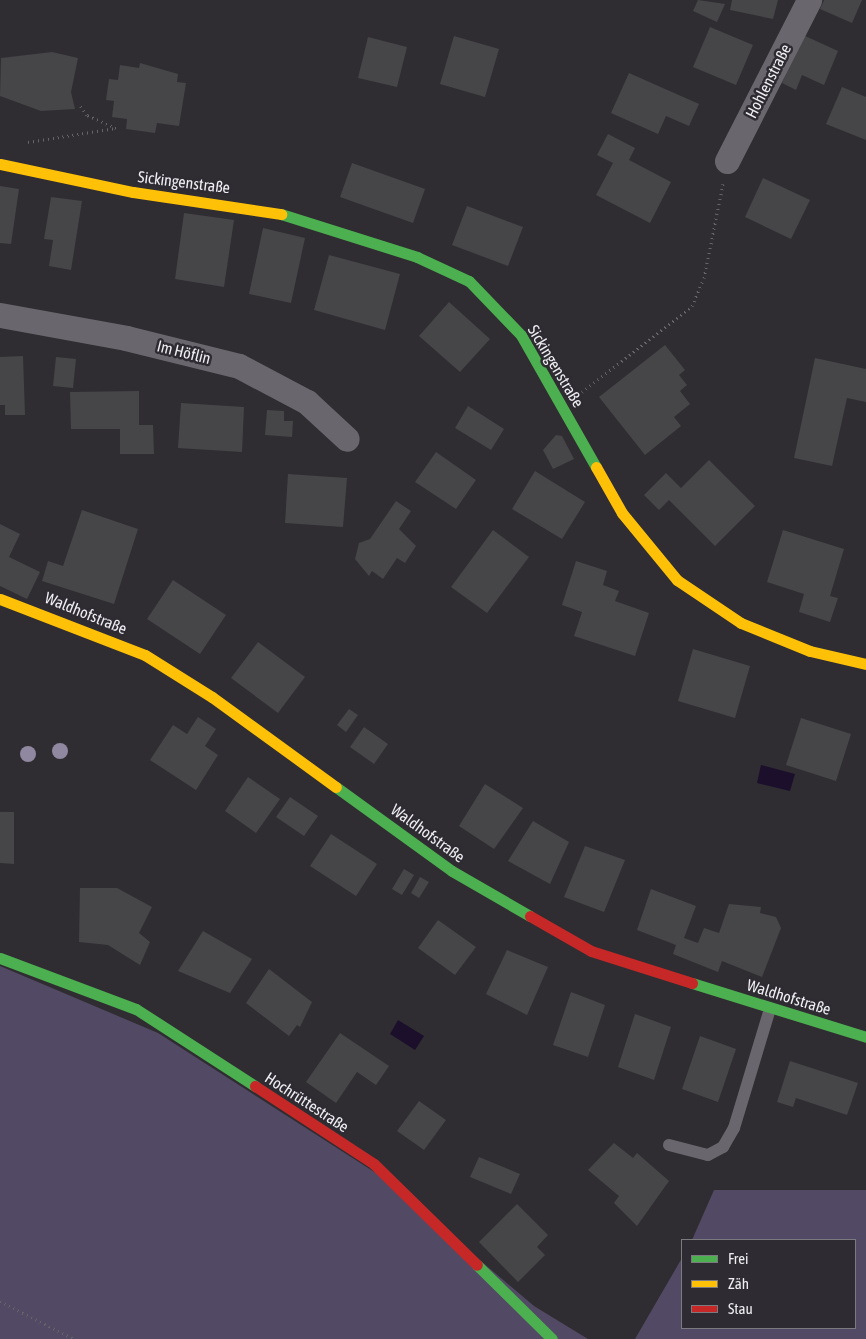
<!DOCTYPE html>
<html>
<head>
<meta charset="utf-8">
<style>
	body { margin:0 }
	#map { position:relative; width:866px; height:1339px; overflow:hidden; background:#2f2d31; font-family:"Asap Condensed",sans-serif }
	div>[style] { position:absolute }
	.green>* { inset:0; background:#524964 }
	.water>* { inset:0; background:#1c0f2c }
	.building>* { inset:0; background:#464548 }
	.path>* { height:3px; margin-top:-1.5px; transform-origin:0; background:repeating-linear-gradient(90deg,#656468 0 1px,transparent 0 5px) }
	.lane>* { height:12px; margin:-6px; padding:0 6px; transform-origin:6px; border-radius:6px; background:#69676d }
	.street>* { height:25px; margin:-12.5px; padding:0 12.5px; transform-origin:12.5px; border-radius:12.5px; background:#69676d }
	.fast>* { height:11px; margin:-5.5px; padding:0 5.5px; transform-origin:5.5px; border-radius:5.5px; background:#4caf50 }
	.slow>* { height:11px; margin:-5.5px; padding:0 5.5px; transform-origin:5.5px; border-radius:5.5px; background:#ffc107 }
	.jam>* { height:11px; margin:-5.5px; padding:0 5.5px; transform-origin:5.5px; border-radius:5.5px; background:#c62828 }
	.trees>* { width:16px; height:16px; margin:-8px; border-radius:50%; background:#9088a0 }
	span { translate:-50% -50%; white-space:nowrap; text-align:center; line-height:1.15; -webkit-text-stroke:5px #2e2c32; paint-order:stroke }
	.street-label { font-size:16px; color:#efeef2 }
	.legend { position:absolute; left:681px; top:1239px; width:175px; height:90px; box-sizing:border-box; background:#2e2c32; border:1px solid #7b7a7f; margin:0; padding:6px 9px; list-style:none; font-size:15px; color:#efeef2 }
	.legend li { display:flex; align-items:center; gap:10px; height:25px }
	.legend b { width:25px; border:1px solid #7b7a7f }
</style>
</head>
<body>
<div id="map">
	<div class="green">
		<i style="clip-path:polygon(0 966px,158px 1033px,379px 1175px,534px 1306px,588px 1339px,0 1339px)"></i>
		<i style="clip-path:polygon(714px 1190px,866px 1190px,866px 1339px,635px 1339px,682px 1258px,682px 1328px,855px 1328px,855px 1240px,692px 1240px)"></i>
	</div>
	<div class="water">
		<i style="clip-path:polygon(761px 765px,795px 774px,790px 791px,757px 783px)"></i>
		<i style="clip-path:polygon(398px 1020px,424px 1036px,415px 1050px,390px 1034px)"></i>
	</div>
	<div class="building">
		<i style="clip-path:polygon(698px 0,725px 4px,717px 22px,693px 11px)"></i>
		<i style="clip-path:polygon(732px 0,778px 0,773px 19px,730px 10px)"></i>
		<i style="clip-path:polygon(824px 0,862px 0,852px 23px,820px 9px)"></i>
		<i style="clip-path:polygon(710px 27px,753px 45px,736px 85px,693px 67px)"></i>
		<i style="clip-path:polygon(803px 35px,838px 51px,824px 85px,802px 75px,796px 90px,782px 83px)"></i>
		<i style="clip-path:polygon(454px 36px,499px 49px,485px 97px,440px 84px)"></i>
		<i style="clip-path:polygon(368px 37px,407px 47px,397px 87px,358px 78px)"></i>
		<i style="clip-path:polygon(52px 52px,78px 58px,71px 92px,75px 109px,41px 111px,0 96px,1px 58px)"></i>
		<i style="clip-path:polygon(140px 63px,178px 74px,177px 82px,186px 83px,179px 126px,157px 123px,155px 133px,126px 129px,127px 119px,112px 117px,114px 101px,106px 100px,109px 79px,118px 80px,120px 65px,139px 68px)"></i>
		<i style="clip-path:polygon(629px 73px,699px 104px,689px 126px,666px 116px,658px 134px,611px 113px)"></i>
		<i style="clip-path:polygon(842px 87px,866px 97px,866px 140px,826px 124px)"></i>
		<i style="clip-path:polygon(608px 134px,635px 148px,629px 160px,671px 182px,650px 223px,596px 195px,613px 163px,597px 155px)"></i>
		<i style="clip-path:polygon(352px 163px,425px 189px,413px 223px,340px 197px)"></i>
		<i style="clip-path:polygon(763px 178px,810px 200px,791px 239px,745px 217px)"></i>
		<i style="clip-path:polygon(0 186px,19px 189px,11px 244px,0 243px)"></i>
		<i style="clip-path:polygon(51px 197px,82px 201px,71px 270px,49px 266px,53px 240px,44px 239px)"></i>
		<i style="clip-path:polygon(467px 206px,523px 227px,508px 266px,452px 245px)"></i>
		<i style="clip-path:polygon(184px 213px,234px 220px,224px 287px,175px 279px)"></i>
		<i style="clip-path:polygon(263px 228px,305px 238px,291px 303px,249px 294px)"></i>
		<i style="clip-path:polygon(329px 255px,400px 274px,385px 330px,314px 310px)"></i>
		<i style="clip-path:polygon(449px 302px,490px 339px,460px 372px,419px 336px)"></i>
		<i style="clip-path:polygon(665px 345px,685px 370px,679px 375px,687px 385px,680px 391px,690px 404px,674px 417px,681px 426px,645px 455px,599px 397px)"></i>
		<i style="clip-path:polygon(23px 356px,25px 415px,5px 415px,5px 405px,0 405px,0 357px)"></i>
		<i style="clip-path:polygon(56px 357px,76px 359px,73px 388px,53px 386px)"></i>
		<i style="clip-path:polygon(815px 358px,866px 369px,866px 402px,847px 398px,832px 466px,794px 458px)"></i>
		<i style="clip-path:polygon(139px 391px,139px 425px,153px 425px,154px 454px,120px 454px,120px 429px,71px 429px,70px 392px)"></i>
		<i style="clip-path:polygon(181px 403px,244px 407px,242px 452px,178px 448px)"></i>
		<i style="clip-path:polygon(468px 406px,504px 429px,491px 450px,455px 428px)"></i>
		<i style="clip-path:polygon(267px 410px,284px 411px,284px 421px,293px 421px,292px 437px,265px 435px)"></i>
		<i style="clip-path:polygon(556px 435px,562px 436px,574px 459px,553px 469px,543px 450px)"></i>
		<i style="clip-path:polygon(436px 452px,476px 480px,456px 509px,415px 482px)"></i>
		<i style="clip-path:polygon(709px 460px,755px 506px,715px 546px,669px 500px,659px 510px,644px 495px,666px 473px,681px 488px)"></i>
		<i style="clip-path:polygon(535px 471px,585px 502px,562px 539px,512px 509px)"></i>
		<i style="clip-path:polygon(288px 474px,347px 478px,343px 527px,285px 523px)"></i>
		<i style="clip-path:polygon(396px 501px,411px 511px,399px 529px,416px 546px,405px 563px,397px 558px,383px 579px,372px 571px,369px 576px,355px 559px,359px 543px,370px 539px)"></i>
		<i style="clip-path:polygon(82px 510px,138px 529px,114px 604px,42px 581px,48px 561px,63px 566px)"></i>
		<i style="clip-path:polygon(0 524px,20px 534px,9px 557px,40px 572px,27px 599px,0 586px)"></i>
		<i style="clip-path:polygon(493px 530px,529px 557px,487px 613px,451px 587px)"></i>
		<i style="clip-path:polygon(783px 530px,844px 549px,830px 596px,838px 598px,830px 622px,799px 612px,804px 594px,767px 582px)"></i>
		<i style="clip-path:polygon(576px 561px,607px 571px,603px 585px,619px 591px,615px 601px,649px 613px,635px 656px,574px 636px,582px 612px,562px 605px)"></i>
		<i style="clip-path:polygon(173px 580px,226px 615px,200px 654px,147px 619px)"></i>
		<i style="clip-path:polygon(258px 642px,305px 677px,278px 713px,231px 678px)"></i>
		<i style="clip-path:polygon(693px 649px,750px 666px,735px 718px,678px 701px)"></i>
		<i style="clip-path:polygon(349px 709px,358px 715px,346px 732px,337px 725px)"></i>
		<i style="clip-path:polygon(198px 717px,216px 729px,205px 746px,218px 755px,196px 790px,150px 760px,173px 725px,187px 734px)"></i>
		<i style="clip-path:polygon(801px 718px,851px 734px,836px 781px,786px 765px)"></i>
		<i style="clip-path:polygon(364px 727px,388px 744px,374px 764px,350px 747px)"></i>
		<i style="clip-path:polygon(248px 777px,280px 799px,256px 833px,225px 811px)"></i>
		<i style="clip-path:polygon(485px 784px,523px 808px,494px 849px,459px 826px)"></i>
		<i style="clip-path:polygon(290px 797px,318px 816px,304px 836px,276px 817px)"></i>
		<i style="clip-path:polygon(0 812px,14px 812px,14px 864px,0 863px)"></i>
		<i style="clip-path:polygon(533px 821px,569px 842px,550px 884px,508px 861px)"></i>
		<i style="clip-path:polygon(331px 834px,377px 864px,356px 896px,310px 866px)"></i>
		<i style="clip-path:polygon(585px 846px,625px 860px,604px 912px,564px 897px)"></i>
		<i style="clip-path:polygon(404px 869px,414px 875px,402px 895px,392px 889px)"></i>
		<i style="clip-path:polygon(420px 877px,429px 882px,419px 898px,411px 893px)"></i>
		<i style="clip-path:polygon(80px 888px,117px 888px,152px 907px,139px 933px,150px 942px,140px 965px,108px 945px,79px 942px)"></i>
		<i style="clip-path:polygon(651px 889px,696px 906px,684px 938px,698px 943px,704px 928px,719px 933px,729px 904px,761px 907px,760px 913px,776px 917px,781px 928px,762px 977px,722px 961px,718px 972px,673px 954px,676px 945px,637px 930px)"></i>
		<i style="clip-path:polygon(438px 920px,476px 947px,455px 975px,418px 948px)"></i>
		<i style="clip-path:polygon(203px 931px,252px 959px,230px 993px,178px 971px)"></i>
		<i style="clip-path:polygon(507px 950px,548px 967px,527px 1015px,486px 994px)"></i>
		<i style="clip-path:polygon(269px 969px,312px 1002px,300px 1027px,297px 1025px,289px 1036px,246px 1003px)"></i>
		<i style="clip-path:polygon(571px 992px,605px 1005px,588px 1057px,553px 1045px)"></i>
		<i style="clip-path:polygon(635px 1014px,671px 1027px,654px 1080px,618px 1067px)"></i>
		<i style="clip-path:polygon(340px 1033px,389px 1066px,376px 1085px,357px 1072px,336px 1103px,306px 1082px)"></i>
		<i style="clip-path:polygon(700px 1036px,736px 1049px,718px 1102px,682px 1089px)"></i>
		<i style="clip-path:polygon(790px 1061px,858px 1083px,847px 1115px,796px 1098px,793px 1107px,777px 1102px)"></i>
		<i style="clip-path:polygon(419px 1101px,446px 1120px,424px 1150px,397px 1131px)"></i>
		<i style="clip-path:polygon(614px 1143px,633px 1158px,637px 1153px,669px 1181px,637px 1226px,614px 1203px,619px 1196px,588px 1170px)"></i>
		<i style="clip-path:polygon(479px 1157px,520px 1174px,511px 1194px,470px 1177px)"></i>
		<i style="clip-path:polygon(517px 1204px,548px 1235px,537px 1247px,545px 1255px,518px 1282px,479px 1242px)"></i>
	</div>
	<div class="path">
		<i style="left:28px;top:142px;width:89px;rotate:-9deg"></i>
		<i style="left:116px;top:128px;width:32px;rotate:-156deg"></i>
		<i style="left:87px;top:115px;width:12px;rotate:-125deg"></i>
		<i style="left:582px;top:392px;width:140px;rotate:-38deg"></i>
		<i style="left:692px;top:306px;width:30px;rotate:-67deg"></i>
		<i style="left:704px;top:278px;width:96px;rotate:-78.6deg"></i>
		<i style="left:0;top:1301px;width:83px;rotate:27.2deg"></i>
	</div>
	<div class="lane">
		<i style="left:669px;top:1145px;width:40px;rotate:14.4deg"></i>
		<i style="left:708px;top:1155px;width:17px;rotate:-28deg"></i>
		<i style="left:723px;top:1147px;width:22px;rotate:-60deg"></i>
		<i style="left:734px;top:1128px;width:124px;rotate:-73.2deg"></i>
	</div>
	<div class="street">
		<i style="left:727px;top:161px;width:181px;rotate:-63deg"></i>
		<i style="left:0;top:315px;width:128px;rotate:10.3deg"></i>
		<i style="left:126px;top:338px;width:116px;rotate:13.9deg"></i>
		<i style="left:239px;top:366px;width:77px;rotate:27.9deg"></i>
		<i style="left:307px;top:402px;width:54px;rotate:42.8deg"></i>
	</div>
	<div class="fast">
		<i style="left:281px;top:214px;width:143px;rotate:17.5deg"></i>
		<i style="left:417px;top:257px;width:57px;rotate:24.8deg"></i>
		<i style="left:469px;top:281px;width:75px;rotate:46.1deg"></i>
		<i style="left:521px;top:335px;width:152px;rotate:60.4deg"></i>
		<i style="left:336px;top:787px;width:143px;rotate:35.9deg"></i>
		<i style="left:452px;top:871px;width:90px;rotate:30deg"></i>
		<i style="left:0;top:958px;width:145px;rotate:20.6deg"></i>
		<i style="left:136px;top:1009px;width:142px;rotate:32.9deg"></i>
		<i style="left:692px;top:983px;width:182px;rotate:17.2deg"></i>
		<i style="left:477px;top:1265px;width:105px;rotate:44.6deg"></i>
	</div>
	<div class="slow">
		<i style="left:0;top:164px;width:136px;rotate:11.9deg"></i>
		<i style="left:133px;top:192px;width:150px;rotate:8.5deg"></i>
		<i style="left:596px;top:467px;width:53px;rotate:60.5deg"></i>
		<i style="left:622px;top:513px;width:87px;rotate:50.6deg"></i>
		<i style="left:677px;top:580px;width:77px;rotate:33.9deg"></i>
		<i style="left:741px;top:623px;width:74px;rotate:22.1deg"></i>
		<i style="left:810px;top:651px;width:57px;rotate:13.1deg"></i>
		<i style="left:0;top:599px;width:155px;rotate:21.1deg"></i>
		<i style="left:145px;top:655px;width:79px;rotate:32.1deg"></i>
		<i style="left:212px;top:697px;width:153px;rotate:36deg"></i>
	</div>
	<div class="jam">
		<i style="left:530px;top:916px;width:70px;rotate:29.8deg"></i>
		<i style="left:591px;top:951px;width:106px;rotate:17.6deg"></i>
		<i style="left:255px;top:1086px;width:142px;rotate:33.2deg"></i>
		<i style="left:374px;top:1164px;width:144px;rotate:44.4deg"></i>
	</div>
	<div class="trees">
		<i style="left:60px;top:751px"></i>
		<i style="left:28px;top:754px"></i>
	</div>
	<div class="street-label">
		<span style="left:768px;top:81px;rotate:-63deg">Hohlenstraße</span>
		<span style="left:184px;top:182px;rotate:7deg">Sickingenstraße</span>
		<span style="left:184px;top:352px;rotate:14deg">Im Höflin</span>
		<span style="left:556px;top:366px;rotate:59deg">Sickingenstraße</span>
		<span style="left:86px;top:613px;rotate:22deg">Waldhofstraße</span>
		<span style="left:428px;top:833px;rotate:36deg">Waldhofstraße</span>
		<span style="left:789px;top:997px;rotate:17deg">Waldhofstraße</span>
		<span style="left:307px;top:1102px;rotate:33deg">Hochrüttestraße</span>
	</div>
	<ul class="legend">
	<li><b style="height:6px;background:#4caf50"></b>Frei</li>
	<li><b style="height:6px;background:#ffc107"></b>Zäh</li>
	<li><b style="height:6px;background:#c62828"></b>Stau</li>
	</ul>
</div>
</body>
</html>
